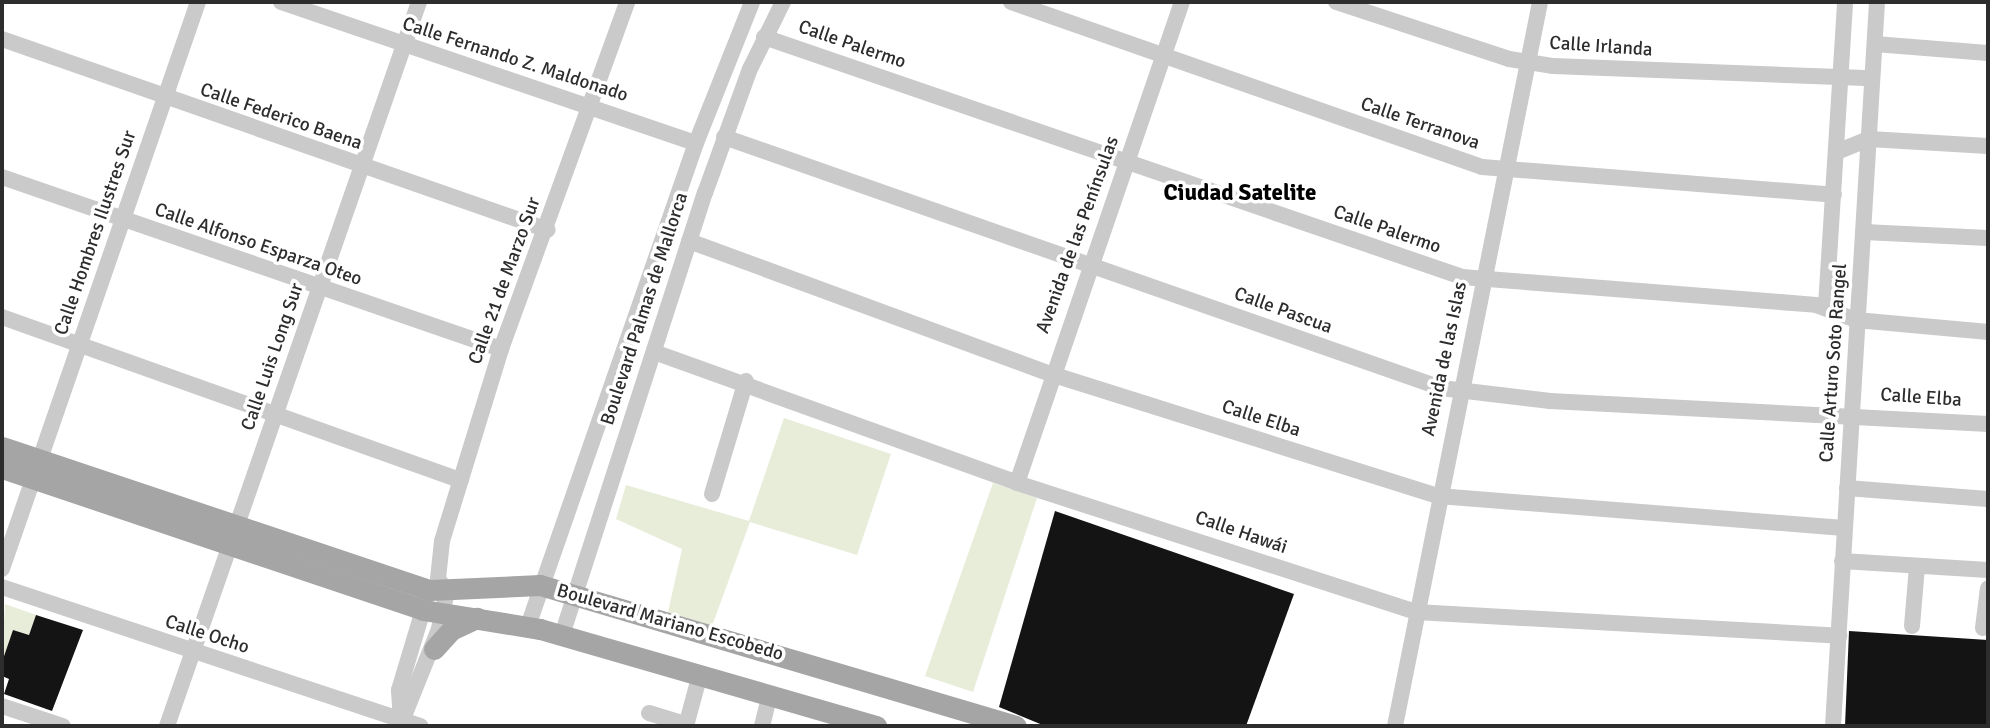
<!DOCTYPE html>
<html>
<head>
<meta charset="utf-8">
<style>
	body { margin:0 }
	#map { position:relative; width:1990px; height:728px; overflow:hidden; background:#fff; font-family:Signika,sans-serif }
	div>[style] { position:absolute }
	.green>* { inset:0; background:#e7edd9 }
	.building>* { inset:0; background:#141414 }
	.minor>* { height:16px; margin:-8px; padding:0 8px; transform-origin:8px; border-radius:8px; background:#cacaca }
	.major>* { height:21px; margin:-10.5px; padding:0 10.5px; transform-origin:10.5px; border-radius:10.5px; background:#a5a5a5 }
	span { translate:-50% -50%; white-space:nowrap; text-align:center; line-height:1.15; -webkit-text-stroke:7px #fff; paint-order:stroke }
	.street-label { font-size:19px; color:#2d2d2d }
	.quarter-label { font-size:23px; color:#000; font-weight:700 }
	.frame { position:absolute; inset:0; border:4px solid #2d2d2d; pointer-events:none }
</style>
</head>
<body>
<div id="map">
	<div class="green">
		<i style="clip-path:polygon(784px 418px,891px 454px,857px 555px,750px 522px,712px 626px,668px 612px,682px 549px,616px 519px,626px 485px,749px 521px)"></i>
		<i style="clip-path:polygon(993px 483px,1037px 498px,973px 692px,925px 676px)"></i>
		<i style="clip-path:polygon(5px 604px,36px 615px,29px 635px,13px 630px,2px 662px)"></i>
	</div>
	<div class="building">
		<i style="clip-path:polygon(1055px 511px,1294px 594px,1246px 726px,1045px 726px,999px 707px)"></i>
		<i style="clip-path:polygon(36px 615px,83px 630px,52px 711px,4px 694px,9px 679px,2px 676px,2px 662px,13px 630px,29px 635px)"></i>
		<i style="clip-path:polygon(1849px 631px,1988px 640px,1988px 726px,1845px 726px)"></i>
	</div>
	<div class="minor">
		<i style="left:281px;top:2px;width:438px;rotate:18.8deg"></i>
		<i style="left:1011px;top:2px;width:499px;rotate:19.3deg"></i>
		<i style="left:1482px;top:167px;width:353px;rotate:4.5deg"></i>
		<i style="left:1336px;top:2px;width:182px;rotate:18.2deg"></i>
		<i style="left:1509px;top:59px;width:45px;rotate:9deg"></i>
		<i style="left:1553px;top:66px;width:319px;rotate:2.2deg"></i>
		<i style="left:764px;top:37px;width:738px;rotate:18.97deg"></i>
		<i style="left:1462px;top:277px;width:355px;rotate:4.5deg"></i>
		<i style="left:1816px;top:305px;width:43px;rotate:20.6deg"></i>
		<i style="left:1856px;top:320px;width:133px;rotate:5.2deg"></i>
		<i style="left:2px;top:39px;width:578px;rotate:19.28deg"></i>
		<i style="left:1875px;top:44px;width:113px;rotate:4.6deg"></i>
		<i style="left:724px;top:137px;width:760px;rotate:19.29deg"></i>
		<i style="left:1441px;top:388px;width:110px;rotate:6.8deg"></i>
		<i style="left:1550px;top:401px;width:439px;rotate:3deg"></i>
		<i style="left:1839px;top:151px;width:32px;rotate:-22deg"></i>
		<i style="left:1869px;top:139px;width:119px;rotate:3.4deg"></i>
		<i style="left:2px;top:177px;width:528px;rotate:19.02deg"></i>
		<i style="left:1864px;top:232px;width:124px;rotate:2.8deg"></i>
		<i style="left:689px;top:241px;width:386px;rotate:20.2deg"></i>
		<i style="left:1051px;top:374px;width:406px;rotate:17.5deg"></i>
		<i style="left:1438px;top:496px;width:407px;rotate:4.5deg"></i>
		<i style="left:1826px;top:306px;width:305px;rotate:-86.4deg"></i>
		<i style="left:2px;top:317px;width:487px;rotate:19.6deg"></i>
		<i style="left:654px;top:352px;width:386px;rotate:19.8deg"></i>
		<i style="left:1017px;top:483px;width:419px;rotate:17.9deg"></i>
		<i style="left:1416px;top:612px;width:424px;rotate:3.2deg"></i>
		<i style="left:1017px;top:483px;width:509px;rotate:-71.07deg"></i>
		<i style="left:1847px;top:488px;width:141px;rotate:4.5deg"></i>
		<i style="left:712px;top:494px;width:118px;rotate:-73.3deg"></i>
		<i style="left:1842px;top:561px;width:146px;rotate:3.5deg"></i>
		<i style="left:2px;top:569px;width:600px;rotate:-70.93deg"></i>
		<i style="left:2px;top:587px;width:441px;rotate:18.4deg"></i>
		<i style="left:528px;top:626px;width:511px;rotate:-70.82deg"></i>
		<i style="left:696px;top:143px;width:152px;rotate:-68.3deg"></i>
		<i style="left:1912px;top:626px;width:60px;rotate:-85.2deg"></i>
		<i style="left:1983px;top:628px;width:40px;rotate:-82.9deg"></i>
		<i style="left:562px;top:635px;width:465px;rotate:-72.1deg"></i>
		<i style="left:705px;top:193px;width:132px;rotate:-70.1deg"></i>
		<i style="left:750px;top:69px;width:75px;rotate:-63.8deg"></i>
		<i style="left:2px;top:706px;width:64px;rotate:18.2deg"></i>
		<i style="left:649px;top:713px;width:39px;rotate:17deg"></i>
		<i style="left:401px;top:720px;width:30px;rotate:-94deg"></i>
		<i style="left:399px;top:690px;width:94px;rotate:-73.3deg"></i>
		<i style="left:167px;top:726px;width:767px;rotate:-70.81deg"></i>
		<i style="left:400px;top:726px;width:105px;rotate:-68.1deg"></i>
		<i style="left:439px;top:629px;width:39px;rotate:-78deg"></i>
		<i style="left:447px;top:591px;width:15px;rotate:-127deg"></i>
		<i style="left:438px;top:579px;width:38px;rotate:-84deg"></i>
		<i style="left:442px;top:541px;width:201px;rotate:-72.9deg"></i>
		<i style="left:501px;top:349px;width:369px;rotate:-70deg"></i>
		<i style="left:686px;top:726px;width:54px;rotate:-74.9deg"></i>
		<i style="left:762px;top:726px;width:33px;rotate:-76deg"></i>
		<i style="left:1395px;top:726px;width:738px;rotate:-78.67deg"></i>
		<i style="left:1833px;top:726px;width:725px;rotate:-86.52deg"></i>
	</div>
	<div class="major">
		<i style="left:2px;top:447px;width:451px;rotate:18.5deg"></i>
		<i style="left:430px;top:590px;width:110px;rotate:-2.6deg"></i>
		<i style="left:540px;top:585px;width:496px;rotate:16.5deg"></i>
		<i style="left:2px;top:468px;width:444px;rotate:18.6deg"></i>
		<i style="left:423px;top:610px;width:119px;rotate:9.2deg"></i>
		<i style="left:540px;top:629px;width:350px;rotate:16.1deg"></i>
		<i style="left:434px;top:649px;width:25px;rotate:-48deg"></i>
		<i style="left:451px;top:630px;width:29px;rotate:-25deg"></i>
	</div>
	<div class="street-label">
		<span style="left:852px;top:45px;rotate:19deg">Calle Palermo</span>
		<span style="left:1601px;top:47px;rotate:4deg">Calle Irlanda</span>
		<span style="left:515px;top:60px;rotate:18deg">Calle Fernando Z. Maldonado</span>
		<span style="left:281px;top:117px;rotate:19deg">Calle Federico Baena</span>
		<span style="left:1420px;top:124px;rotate:19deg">Calle Terranova</span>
		<span style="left:1387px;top:230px;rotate:19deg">Calle Palermo</span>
		<span style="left:96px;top:233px;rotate:-71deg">Calle Hombres Ilustres Sur</span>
		<span style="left:1078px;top:235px;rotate:-70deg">Avenida de las Penínsulas</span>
		<span style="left:258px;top:245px;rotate:19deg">Calle Alfonso Esparza Oteo</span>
		<span style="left:505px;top:281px;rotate:-70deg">Calle 21 de Marzo Sur</span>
		<span style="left:645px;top:309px;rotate:-72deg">Boulevard Palmas de Mallorca</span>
		<span style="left:1283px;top:311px;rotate:20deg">Calle Pascua</span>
		<span style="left:273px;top:357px;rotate:-71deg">Calle Luis Long Sur</span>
		<span style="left:1445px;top:359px;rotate:-78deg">Avenida de las Islas</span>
		<span style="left:1834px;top:363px;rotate:-86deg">Calle Arturo Soto Rangel</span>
		<span style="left:1921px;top:398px;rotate:4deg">Calle Elba</span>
		<span style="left:1261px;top:419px;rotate:18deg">Calle Elba</span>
		<span style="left:1241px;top:533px;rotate:19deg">Calle Hawái</span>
		<span style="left:670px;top:623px;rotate:16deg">Boulevard Mariano Escobedo</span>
		<span style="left:207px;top:635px;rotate:18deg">Calle Ocho</span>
	</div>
	<div class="quarter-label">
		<span style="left:1240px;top:193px">Ciudad Satelite</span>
	</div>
	<div class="frame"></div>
</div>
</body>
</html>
